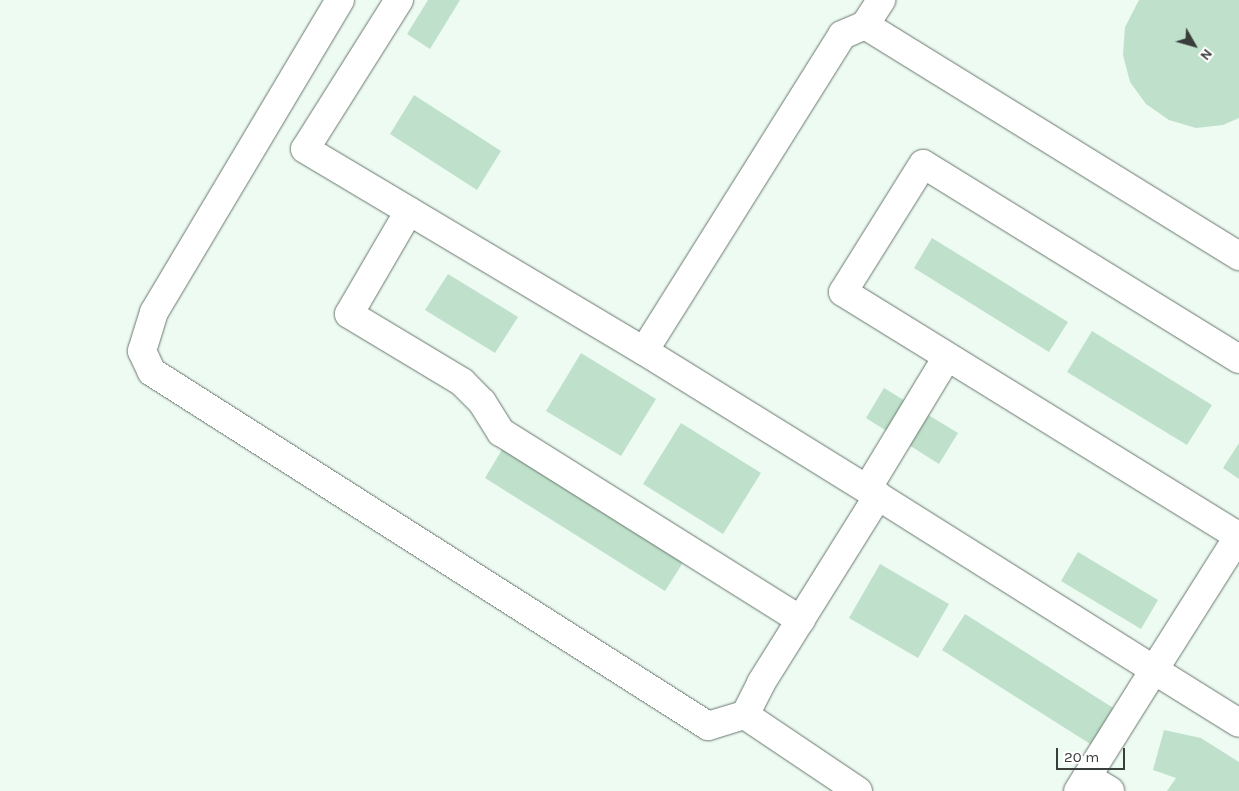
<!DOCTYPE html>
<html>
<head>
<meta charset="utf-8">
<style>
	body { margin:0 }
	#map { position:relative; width:1239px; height:791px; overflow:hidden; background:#edfbf2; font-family:Karla,sans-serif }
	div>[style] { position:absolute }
	.building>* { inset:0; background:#bfe1cb }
	.roads { filter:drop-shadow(0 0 1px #69766e) drop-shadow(0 0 1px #69766e) }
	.minor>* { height:28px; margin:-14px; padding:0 14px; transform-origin:14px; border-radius:14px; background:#fff }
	span { translate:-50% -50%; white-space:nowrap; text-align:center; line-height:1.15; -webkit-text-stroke:5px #fff; paint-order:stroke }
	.north { position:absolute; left:1169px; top:20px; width:50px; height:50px; -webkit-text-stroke:4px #fff; paint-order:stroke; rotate:128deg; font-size:14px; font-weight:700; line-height:20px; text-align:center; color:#393e3a }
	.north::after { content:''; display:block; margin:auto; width:18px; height:22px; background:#393e3a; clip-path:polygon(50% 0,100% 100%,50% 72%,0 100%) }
	.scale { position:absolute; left:1056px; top:748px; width:69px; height:22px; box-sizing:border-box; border:2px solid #393e3a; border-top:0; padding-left:6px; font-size:15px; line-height:18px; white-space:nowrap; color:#393e3a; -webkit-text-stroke:4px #fff; paint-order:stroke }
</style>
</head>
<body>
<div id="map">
	<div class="building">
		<i style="clip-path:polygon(428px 0,460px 0,430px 49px,407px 34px)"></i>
		<i style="clip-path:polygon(1139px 0,1239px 0,1239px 118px,1223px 125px,1196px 128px,1169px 120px,1146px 104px,1130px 82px,1123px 55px,1125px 27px)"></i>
		<i style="clip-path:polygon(414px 95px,501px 151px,477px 190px,390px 134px)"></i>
		<i style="clip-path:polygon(932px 238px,1068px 322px,1049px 352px,914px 268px)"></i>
		<i style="clip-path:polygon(448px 274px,518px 317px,495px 353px,425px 310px)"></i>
		<i style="clip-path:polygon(1092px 331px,1212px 405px,1187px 445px,1067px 372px)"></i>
		<i style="clip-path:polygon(581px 353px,656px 399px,621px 456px,546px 411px)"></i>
		<i style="clip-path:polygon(884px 388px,958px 433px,939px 464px,866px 418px)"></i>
		<i style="clip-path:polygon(681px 423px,761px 473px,723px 534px,643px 484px)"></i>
		<i style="clip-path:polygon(1239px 443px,1239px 479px,1223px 468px)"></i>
		<i style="clip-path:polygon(503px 448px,684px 561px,665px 591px,485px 478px)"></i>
		<i style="clip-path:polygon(1078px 552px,1158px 600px,1141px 629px,1061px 581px)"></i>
		<i style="clip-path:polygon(880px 564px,949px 604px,918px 658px,849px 618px)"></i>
		<i style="clip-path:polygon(965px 614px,1118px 711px,1095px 747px,942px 650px)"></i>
		<i style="clip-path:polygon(1164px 730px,1201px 738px,1239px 762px,1239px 791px,1167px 791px,1176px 778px,1153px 770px)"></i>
	</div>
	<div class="roads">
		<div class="minor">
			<i style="left:340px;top:0;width:363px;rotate:120.8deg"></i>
			<i style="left:154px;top:312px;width:41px;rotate:107.1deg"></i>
			<i style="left:142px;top:351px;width:23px;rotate:65deg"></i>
			<i style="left:152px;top:372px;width:659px;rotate:32.48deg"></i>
			<i style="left:708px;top:726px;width:39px;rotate:-17deg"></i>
			<i style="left:399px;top:0;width:176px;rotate:122.2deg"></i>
			<i style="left:305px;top:149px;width:395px;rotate:30.8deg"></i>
			<i style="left:865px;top:25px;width:30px;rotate:-57deg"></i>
			<i style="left:409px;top:211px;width:119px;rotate:120.2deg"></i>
			<i style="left:349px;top:314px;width:132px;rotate:31deg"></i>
			<i style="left:462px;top:382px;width:28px;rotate:45deg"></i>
			<i style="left:482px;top:402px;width:36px;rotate:58deg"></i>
			<i style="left:501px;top:432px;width:354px;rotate:32.1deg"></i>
			<i style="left:1239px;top:359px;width:371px;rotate:-148.3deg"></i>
			<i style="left:923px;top:164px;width:151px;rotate:122deg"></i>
			<i style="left:843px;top:292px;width:466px;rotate:31.7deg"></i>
			<i style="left:867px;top:489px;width:154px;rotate:-58.8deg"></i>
			<i style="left:878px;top:496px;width:275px;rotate:-148.2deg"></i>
			<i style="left:644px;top:351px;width:373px;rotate:-57.9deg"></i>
			<i style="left:842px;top:35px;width:25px;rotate:-23deg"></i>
			<i style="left:865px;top:25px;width:440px;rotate:31.7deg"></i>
			<i style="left:1238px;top:537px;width:157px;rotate:122.3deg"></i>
			<i style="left:1154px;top:670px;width:100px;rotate:31.9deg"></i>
			<i style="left:1087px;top:777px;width:27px;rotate:31deg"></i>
			<i style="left:858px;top:791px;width:136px;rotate:-146.1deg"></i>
			<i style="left:745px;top:715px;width:36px;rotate:-63deg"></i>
			<i style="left:761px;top:683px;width:221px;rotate:-58deg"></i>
			<i style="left:878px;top:496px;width:326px;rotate:32.2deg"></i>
			<i style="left:1154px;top:670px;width:143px;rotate:122.1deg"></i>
		</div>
	</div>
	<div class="north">N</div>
	<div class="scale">20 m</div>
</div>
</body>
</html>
